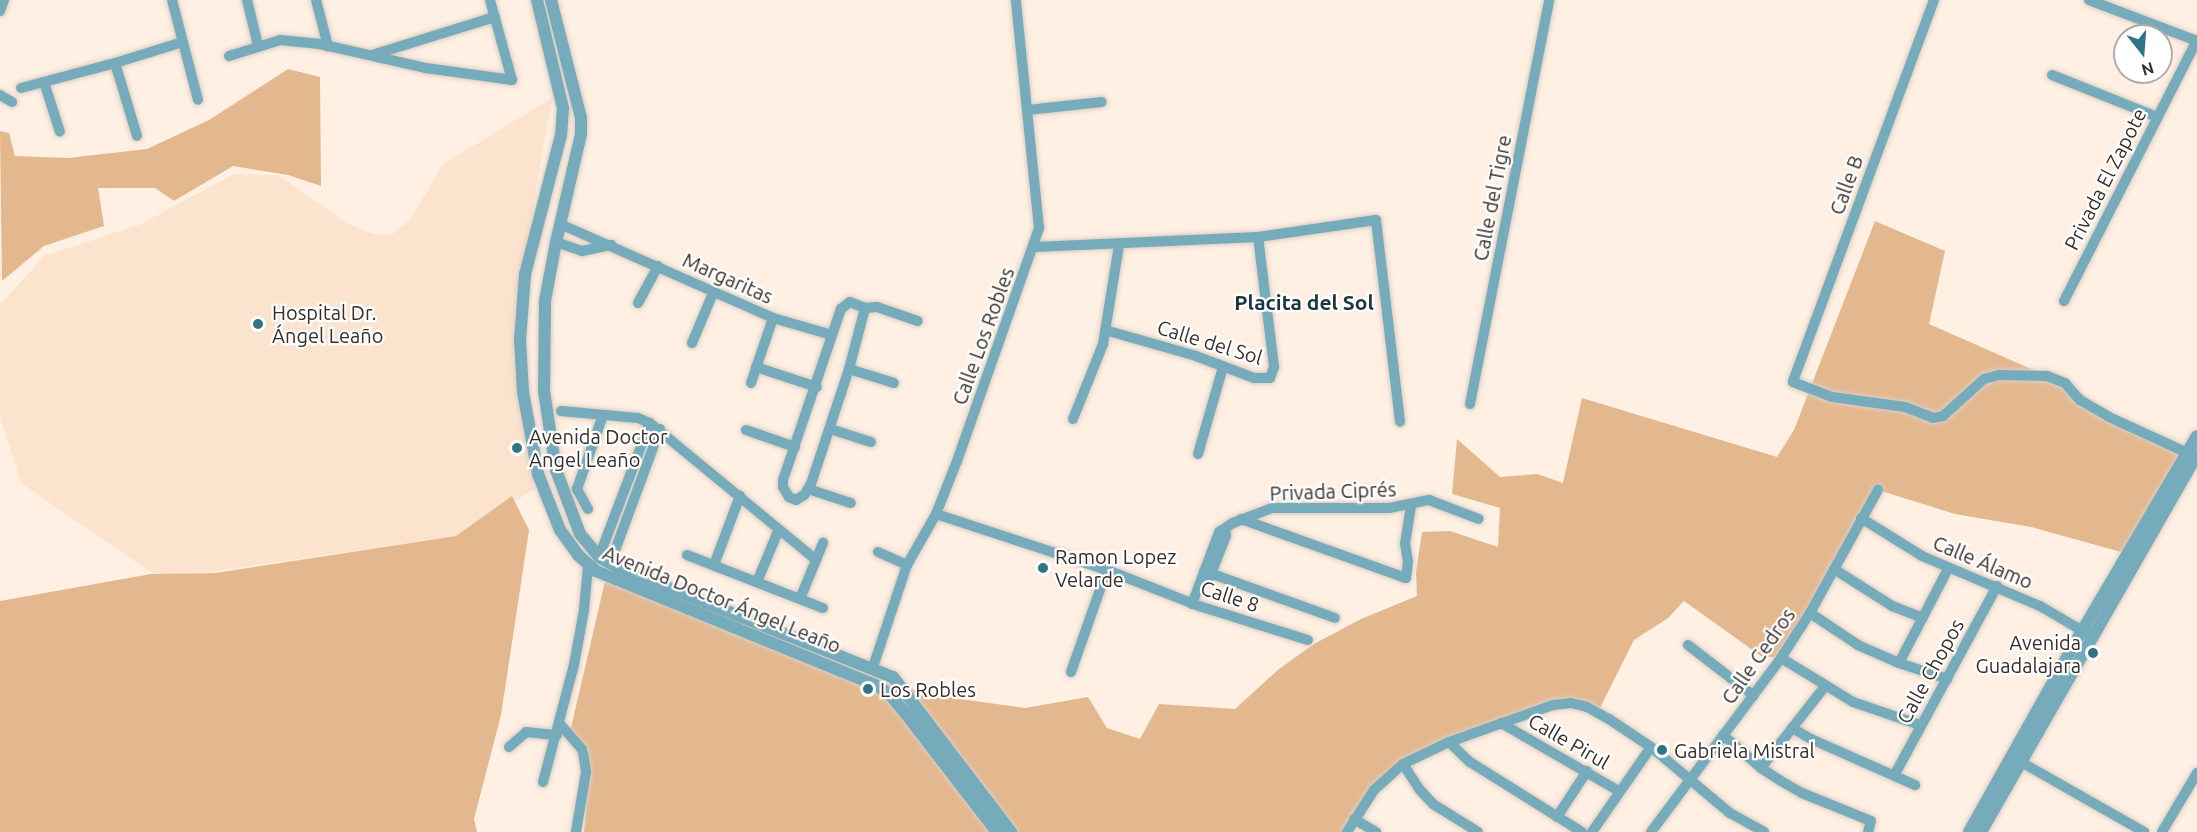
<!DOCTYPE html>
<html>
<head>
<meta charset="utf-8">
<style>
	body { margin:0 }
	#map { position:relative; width:2197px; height:832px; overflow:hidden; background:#fff0e3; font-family:Ubuntu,sans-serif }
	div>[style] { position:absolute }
	.built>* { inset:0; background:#fce3cd }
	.forest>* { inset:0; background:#e4b88f }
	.roads { filter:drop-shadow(0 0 2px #dbcdc2) drop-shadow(0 0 2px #dbcdc2) }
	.minor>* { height:10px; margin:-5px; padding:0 5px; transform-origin:5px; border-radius:5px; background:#75abbb }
	.tertiary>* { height:12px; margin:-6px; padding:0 6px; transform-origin:6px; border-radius:6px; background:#75abbb }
	.dots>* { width:16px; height:16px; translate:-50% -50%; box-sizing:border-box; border:3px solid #fff; border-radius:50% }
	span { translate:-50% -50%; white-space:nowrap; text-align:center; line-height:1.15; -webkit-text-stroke:4.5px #fff; paint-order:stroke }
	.street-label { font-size:20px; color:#362f29 }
	.poi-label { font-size:20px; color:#362f29 }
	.left { translate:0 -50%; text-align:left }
	.right { translate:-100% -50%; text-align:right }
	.neighbourhood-label { font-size:21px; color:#17363f; font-weight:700 }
	.north { position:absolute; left:2113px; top:24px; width:60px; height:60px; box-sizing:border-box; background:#fff; border:2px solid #afaca9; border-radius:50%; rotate:163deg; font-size:16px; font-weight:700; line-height:24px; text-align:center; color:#362f29 }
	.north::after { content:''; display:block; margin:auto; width:21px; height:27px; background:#327486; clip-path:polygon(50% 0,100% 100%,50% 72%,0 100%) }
</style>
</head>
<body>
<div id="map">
	<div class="built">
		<i style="clip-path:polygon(552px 98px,516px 306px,517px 341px,538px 487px,456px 536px,209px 572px,155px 575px,21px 483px,0 417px,0 305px,44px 256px,141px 224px,234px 174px,278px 175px,348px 224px,373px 234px,391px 235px,410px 220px,443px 164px)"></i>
	</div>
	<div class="forest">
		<i style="clip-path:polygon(288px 69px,320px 77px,321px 186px,288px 175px,233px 166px,174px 201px,155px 188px,98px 188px,104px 226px,44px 246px,2px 281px,0 131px,9px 133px,15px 156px,68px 158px,147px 149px,209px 120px)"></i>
		<i style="clip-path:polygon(1875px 221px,1945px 251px,1929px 324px,2047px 376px,2080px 400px,2187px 452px,2128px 554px,2031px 527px,1955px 514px,1878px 490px,1781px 658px,1761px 656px,1684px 601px,1668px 618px,1634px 640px,1598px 712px,1577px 704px,1501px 723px,1389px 774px,1347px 832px,584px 832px,589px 766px,570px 732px,605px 581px,856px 678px,960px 699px,1025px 708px,1088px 697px,1107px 728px,1140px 739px,1159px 704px,1235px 709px,1279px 669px,1314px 644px,1361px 619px,1417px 596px,1416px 572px,1422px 532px,1450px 531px,1498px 547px,1500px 508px,1452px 494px,1457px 439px,1500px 477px,1537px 474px,1563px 483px,1582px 398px,1777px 457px,1794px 430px)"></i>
		<i style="clip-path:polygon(512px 496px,529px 530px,501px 715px,474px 819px,477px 832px,0 832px,0 601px,151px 574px,215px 573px,456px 536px)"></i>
	</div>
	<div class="roads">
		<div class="minor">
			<i style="left:172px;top:0;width:103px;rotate:75.4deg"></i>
			<i style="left:247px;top:0;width:46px;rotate:76.3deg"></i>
			<i style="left:316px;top:0;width:48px;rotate:75.4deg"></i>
			<i style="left:1934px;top:0;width:407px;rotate:110.3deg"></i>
			<i style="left:1793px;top:382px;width:42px;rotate:21deg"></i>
			<i style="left:1832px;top:397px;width:74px;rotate:7.8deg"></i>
			<i style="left:1905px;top:407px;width:30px;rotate:21deg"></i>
			<i style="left:1933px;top:418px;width:10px;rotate:-11deg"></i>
			<i style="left:1943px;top:416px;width:55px;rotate:-42.1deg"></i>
			<i style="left:1984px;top:379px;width:16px;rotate:-15deg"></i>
			<i style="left:1999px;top:375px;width:48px;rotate:1.2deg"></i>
			<i style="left:2047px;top:376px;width:19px;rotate:21deg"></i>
			<i style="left:2065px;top:383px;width:23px;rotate:49deg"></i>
			<i style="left:2080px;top:400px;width:34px;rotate:30deg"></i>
			<i style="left:2109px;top:417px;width:91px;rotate:24.6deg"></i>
			<i style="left:2089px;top:0;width:116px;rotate:20.8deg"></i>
			<i style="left:0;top:11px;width:12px;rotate:-70deg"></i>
			<i style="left:372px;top:55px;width:129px;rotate:-17.2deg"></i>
			<i style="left:229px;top:56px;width:53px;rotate:-17.4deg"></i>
			<i style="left:280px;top:40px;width:40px;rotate:5.7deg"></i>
			<i style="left:320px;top:44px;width:109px;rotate:12.8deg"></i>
			<i style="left:426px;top:68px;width:87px;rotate:7.9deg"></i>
			<i style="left:512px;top:80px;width:83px;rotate:-105.4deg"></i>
			<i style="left:115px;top:63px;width:76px;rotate:73.2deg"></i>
			<i style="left:2052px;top:75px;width:113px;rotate:21.8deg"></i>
			<i style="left:44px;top:82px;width:52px;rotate:72.3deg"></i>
			<i style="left:21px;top:88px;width:97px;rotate:-14.9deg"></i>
			<i style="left:115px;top:63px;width:71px;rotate:-17.2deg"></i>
			<i style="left:0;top:95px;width:14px;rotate:30deg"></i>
			<i style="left:1028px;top:110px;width:74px;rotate:-6.2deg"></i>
			<i style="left:560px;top:224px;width:233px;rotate:23.8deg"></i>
			<i style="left:773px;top:318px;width:61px;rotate:16.1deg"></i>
			<i style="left:556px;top:242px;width:28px;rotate:19deg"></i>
			<i style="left:582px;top:251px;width:30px;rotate:-12deg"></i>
			<i style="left:1035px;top:247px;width:223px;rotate:-2.6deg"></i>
			<i style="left:1258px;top:237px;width:119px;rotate:-8.2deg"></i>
			<i style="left:1376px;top:220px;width:203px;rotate:83.2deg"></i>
			<i style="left:2064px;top:301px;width:293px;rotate:-63deg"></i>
			<i style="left:638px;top:303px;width:42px;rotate:-61.6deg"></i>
			<i style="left:865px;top:308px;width:63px;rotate:104.7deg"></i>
			<i style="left:849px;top:369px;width:121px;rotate:108.3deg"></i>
			<i style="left:811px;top:484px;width:13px;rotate:122deg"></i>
			<i style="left:804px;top:495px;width:9px;rotate:148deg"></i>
			<i style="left:796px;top:500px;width:8px;rotate:-157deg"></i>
			<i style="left:789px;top:497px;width:12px;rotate:-121deg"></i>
			<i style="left:783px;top:487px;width:7px;rotate:-90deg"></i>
			<i style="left:783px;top:480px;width:181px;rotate:-71.3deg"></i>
			<i style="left:841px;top:309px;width:11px;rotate:-38deg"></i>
			<i style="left:850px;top:302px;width:16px;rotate:22deg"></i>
			<i style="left:865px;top:308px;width:12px;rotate:-5deg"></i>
			<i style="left:877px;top:307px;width:43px;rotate:18.9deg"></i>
			<i style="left:1105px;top:330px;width:95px;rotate:15.9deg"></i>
			<i style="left:1196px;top:356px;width:62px;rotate:20.8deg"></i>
			<i style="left:1254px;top:378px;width:16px"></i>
			<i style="left:1270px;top:378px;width:12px;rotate:-70deg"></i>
			<i style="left:1274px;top:367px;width:131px;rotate:-97deg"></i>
			<i style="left:692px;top:343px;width:56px;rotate:-67.1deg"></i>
			<i style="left:756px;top:367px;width:64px;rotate:18.2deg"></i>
			<i style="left:849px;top:369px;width:47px;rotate:17.3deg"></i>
			<i style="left:751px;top:383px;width:69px;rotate:-71.3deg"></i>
			<i style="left:1470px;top:404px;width:412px;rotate:-78.9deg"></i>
			<i style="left:561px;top:411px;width:77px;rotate:5.2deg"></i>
			<i style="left:638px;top:418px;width:13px;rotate:23deg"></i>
			<i style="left:650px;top:423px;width:215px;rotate:39.5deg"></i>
			<i style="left:1073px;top:419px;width:81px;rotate:-68.2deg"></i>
			<i style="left:1103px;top:344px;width:100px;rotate:-80.8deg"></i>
			<i style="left:830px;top:429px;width:43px;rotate:17.6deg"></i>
			<i style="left:746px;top:430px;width:52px;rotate:19.1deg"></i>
			<i style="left:1198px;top:454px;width:91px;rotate:-74deg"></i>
			<i style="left:808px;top:489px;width:45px;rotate:18deg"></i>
			<i style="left:588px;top:509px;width:23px;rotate:-119deg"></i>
			<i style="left:577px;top:489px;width:78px;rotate:-70.6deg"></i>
			<i style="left:936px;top:514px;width:180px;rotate:18.1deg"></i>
			<i style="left:1107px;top:570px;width:99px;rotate:21.4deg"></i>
			<i style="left:1199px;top:606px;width:114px;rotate:17.3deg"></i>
			<i style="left:1861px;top:518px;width:72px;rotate:31.9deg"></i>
			<i style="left:1922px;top:556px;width:128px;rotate:23deg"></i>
			<i style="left:2040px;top:606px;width:56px;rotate:30.3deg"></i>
			<i style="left:1241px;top:519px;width:175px;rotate:19.7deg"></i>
			<i style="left:1406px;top:578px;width:16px;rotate:-83deg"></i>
			<i style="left:1408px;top:562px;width:18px;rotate:-99deg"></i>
			<i style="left:1405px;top:544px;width:39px;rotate:-81deg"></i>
			<i style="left:878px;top:552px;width:32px;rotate:24deg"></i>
			<i style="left:687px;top:555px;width:146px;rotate:21.3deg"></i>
			<i style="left:599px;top:557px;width:143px;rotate:-69.2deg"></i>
			<i style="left:610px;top:564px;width:144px;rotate:-69.7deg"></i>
			<i style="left:714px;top:565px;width:74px;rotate:-69.4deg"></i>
			<i style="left:1834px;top:569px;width:69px;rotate:32.5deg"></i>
			<i style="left:1892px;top:606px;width:33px;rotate:21deg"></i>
			<i style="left:1204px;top:571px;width:139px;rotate:19.7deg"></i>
			<i style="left:1209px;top:579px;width:46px;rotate:-68.4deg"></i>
			<i style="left:1226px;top:536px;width:7px;rotate:-98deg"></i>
			<i style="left:757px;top:582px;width:57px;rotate:-67.5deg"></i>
			<i style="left:800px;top:599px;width:61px;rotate:-67.7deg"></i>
			<i style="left:1192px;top:604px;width:77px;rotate:-69.4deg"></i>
			<i style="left:1219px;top:532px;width:17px;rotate:-33deg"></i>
			<i style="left:1233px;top:523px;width:42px;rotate:-21deg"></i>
			<i style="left:1272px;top:508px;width:117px"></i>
			<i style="left:1389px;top:508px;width:41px;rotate:-11.3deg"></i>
			<i style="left:1429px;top:500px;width:53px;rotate:20.8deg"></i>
			<i style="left:1810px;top:613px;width:58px;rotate:33.7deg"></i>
			<i style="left:1858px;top:645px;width:45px;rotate:23.7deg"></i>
			<i style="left:1899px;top:663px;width:51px;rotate:18.4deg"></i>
			<i style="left:1688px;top:645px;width:83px;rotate:37.7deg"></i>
			<i style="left:1781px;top:658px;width:84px;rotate:31.4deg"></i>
			<i style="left:1853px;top:702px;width:71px;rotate:18.9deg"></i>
			<i style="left:1899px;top:663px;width:106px;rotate:-62.5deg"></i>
			<i style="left:873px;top:667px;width:108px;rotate:-71.6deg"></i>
			<i style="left:907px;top:565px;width:59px;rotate:-60.4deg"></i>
			<i style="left:936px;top:514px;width:57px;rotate:-68.4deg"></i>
			<i style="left:957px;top:461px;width:247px;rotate:-70.6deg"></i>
			<i style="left:1039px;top:228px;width:229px;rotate:-95.8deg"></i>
			<i style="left:1071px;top:672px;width:108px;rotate:-70.6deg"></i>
			<i style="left:1501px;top:723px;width:136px;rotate:30deg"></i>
			<i style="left:560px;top:724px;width:33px;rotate:49deg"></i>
			<i style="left:582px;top:749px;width:9px;rotate:77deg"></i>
			<i style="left:584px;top:758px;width:14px;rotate:82deg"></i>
			<i style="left:586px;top:772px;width:61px;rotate:99.5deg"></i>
			<i style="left:1792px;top:728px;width:22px;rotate:30deg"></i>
			<i style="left:1811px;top:739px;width:114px;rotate:23.9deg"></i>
			<i style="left:1723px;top:735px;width:50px;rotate:41deg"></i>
			<i style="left:1761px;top:768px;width:24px;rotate:33deg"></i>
			<i style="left:1781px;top:781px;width:24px;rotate:30deg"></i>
			<i style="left:1802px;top:793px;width:74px;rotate:22.1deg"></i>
			<i style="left:1871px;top:821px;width:11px;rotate:105deg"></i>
			<i style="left:1449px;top:742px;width:29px;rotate:44deg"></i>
			<i style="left:1470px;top:762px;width:132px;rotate:32deg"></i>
			<i style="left:509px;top:747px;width:23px;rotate:-41deg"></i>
			<i style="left:526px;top:732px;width:31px;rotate:6deg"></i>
			<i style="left:2014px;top:758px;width:150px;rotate:29.6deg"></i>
			<i style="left:1403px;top:764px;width:31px;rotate:57deg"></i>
			<i style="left:1420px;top:790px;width:19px;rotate:47deg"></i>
			<i style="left:1433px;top:804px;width:53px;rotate:31.9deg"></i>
			<i style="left:1761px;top:768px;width:104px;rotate:-52deg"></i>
			<i style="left:1895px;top:774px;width:214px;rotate:-61.5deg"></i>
			<i style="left:543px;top:782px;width:121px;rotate:-75.2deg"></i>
			<i style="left:574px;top:665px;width:56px;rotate:-79.7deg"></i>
			<i style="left:584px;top:610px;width:44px;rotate:-84.8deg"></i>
			<i style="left:1557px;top:817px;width:55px;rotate:-56.9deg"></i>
			<i style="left:1354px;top:819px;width:26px;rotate:31deg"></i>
			<i style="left:1347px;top:832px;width:50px;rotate:-57.3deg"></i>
			<i style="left:1374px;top:790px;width:39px;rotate:-42deg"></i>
			<i style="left:1403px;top:764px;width:51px;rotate:-25.6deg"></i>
			<i style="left:1449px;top:742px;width:110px;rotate:-19.6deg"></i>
			<i style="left:1553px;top:705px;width:18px;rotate:-6deg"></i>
			<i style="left:1571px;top:703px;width:16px;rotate:14deg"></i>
			<i style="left:1587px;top:707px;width:25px;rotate:29deg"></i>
			<i style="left:1609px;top:719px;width:50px;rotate:33.7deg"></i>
			<i style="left:1651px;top:747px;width:103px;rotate:39.9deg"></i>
			<i style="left:1730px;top:813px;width:39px;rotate:29deg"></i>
			<i style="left:1592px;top:832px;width:103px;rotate:-55.2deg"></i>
			<i style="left:1651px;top:832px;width:217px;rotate:-53.2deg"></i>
			<i style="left:1781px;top:658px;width:54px;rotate:-57.2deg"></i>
			<i style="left:1810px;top:613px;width:141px;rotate:-61.1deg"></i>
			<i style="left:2162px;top:832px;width:69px;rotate:-59.3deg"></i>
		</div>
		<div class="tertiary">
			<i style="left:537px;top:0;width:111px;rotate:76.5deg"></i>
			<i style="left:563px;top:108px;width:27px;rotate:94deg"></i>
			<i style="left:561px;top:135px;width:144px;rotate:104.5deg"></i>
			<i style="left:525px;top:274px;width:66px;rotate:94.3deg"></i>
			<i style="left:520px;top:340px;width:52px;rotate:86.7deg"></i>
			<i style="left:523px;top:392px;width:83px;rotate:79.6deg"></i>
			<i style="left:538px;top:474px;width:60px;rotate:68.6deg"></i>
			<i style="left:560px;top:530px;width:31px;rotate:54deg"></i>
			<i style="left:578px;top:555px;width:24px;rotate:42deg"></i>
			<i style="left:596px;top:571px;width:305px;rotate:22.2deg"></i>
			<i style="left:878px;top:686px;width:15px;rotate:37deg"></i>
			<i style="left:890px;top:695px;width:25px;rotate:50deg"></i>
			<i style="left:906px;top:714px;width:149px;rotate:52.4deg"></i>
			<i style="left:551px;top:0;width:122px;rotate:75.7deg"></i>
			<i style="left:581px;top:118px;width:16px;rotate:90deg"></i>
			<i style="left:581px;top:134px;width:111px;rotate:103deg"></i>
			<i style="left:556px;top:242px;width:60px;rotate:100.6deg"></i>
			<i style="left:545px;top:301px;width:90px;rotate:90.6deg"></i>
			<i style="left:544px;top:391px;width:80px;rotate:81.4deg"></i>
			<i style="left:556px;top:470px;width:68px;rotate:69.4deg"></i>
			<i style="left:580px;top:534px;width:30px;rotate:50deg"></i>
			<i style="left:599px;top:557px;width:25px;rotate:29deg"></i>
			<i style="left:621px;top:569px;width:293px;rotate:21.7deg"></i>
			<i style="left:893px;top:677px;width:195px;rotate:52.7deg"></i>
			<i style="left:1969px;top:832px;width:231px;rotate:-60.7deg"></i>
			<i style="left:2082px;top:631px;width:226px;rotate:-59.5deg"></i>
			<i style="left:1981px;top:832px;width:434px;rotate:-60.2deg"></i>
		</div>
	</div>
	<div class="dots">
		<i style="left:258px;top:324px;background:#327486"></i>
		<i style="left:517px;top:448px;background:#327486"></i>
		<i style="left:1043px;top:568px;background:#327486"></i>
		<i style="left:2093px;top:653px;background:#327486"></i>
		<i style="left:868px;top:689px;background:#327486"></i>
		<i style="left:1662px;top:750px;background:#327486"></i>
	</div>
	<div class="street-label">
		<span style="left:2105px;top:179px;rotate:-63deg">Privada El Zapote</span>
		<span style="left:1846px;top:185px;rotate:-70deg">Calle B</span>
		<span style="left:1492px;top:198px;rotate:-79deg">Calle del Tigre</span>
		<span style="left:728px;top:278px;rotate:24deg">Margaritas</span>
		<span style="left:983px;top:336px;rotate:-70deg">Calle Los Robles</span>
		<span style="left:1210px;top:342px;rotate:17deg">Calle del Sol</span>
		<span style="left:1333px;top:491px;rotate:-2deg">Privada Ciprés</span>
		<span style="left:1983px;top:562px;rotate:23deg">Calle Álamo</span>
		<span style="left:1230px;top:596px;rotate:18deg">Calle 8</span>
		<span style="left:722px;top:599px;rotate:22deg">Avenida Doctor Ángel Leaño</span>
		<span style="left:1758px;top:656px;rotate:-55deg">Calle Cedros</span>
		<span style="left:1930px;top:671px;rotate:-61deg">Calle Chopos</span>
		<span style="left:1569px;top:741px;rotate:30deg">Calle Pirul</span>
	</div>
	<div class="poi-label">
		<span class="left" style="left:272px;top:324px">Hospital Dr.<br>Ángel Leaño</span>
		<span class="left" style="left:529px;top:448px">Avenida Doctor<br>Angel Leaño</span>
		<span class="left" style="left:1055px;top:568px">Ramon Lopez<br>Velarde</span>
		<span class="right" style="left:2081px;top:654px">Avenida<br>Guadalajara</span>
		<span class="left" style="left:880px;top:689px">Los Robles</span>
		<span class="left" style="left:1674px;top:750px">Gabriela Mistral</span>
	</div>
	<div class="neighbourhood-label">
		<span style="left:1304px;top:302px">Placita del Sol</span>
	</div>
	<div class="north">N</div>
</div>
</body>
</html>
